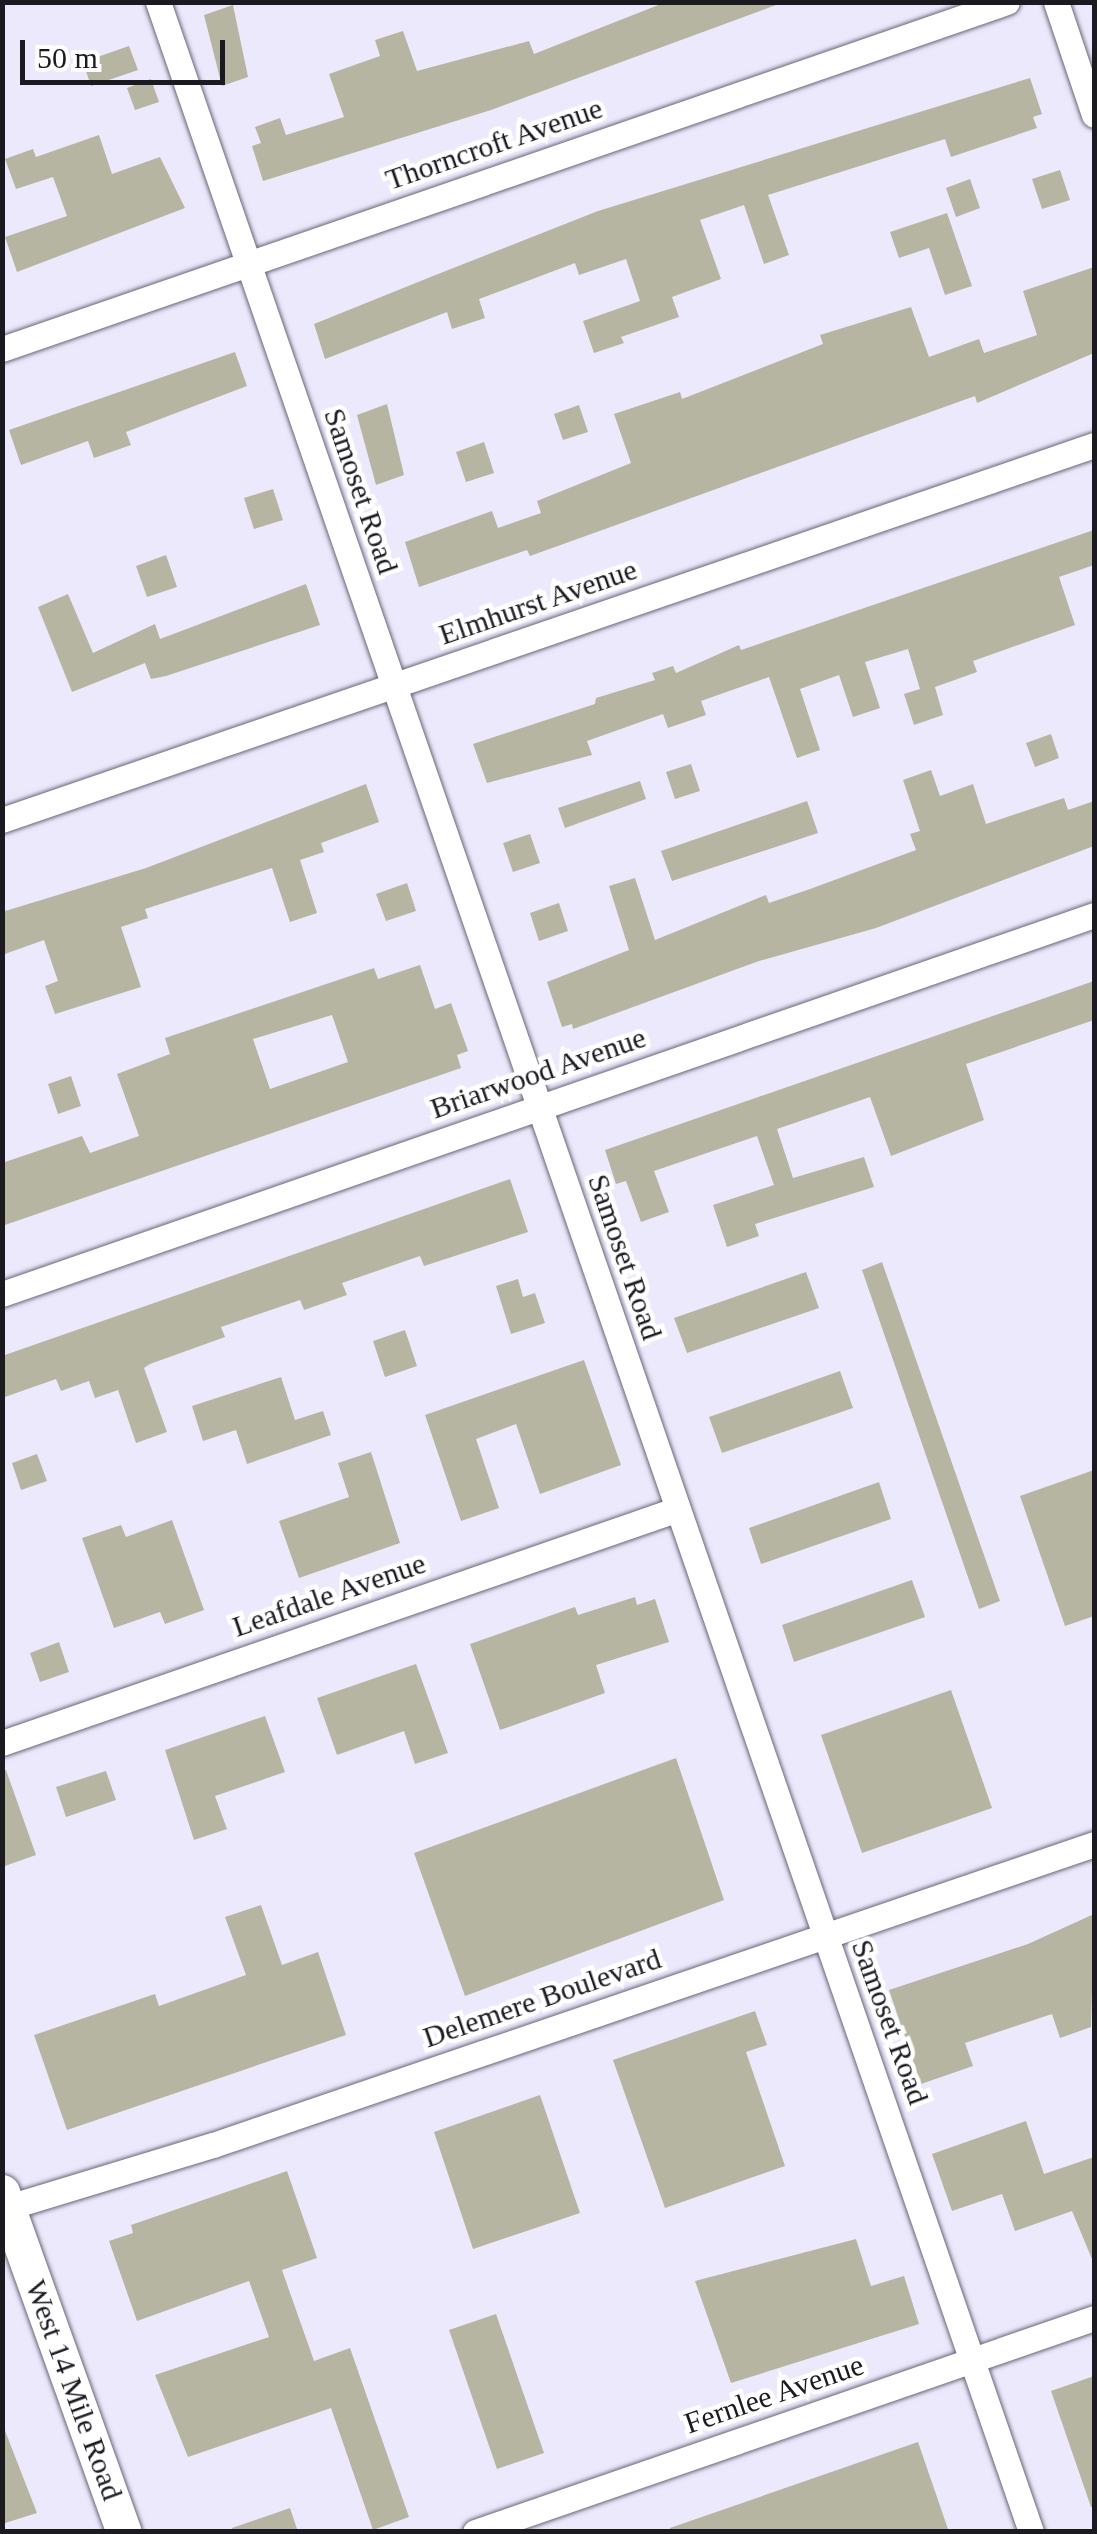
<!DOCTYPE html>
<html>
<head>
<meta charset="utf-8">
<style>
	body { margin:0 }
	#map { position:relative; width:1097px; height:2534px; overflow:hidden; background:#ede9fd; font-family:Georgia,serif }
	div>[style] { position:absolute }
	.building>* { inset:0; background:#b6b5a1 }
	.roads { filter:drop-shadow(0 0 2px #696677) drop-shadow(0 0 2px #696677) }
	.minor>* { height:25px; margin:-12.5px; padding:0 12.5px; transform-origin:12.5px; border-radius:12.5px; background:#fff }
	.secondary>* { height:35px; margin:-17.5px; padding:0 17.5px; transform-origin:17.5px; border-radius:17.5px; background:#fff }
	span { translate:-50% -50%; white-space:nowrap; text-align:center; line-height:1.15; -webkit-text-stroke:9px #fff; paint-order:stroke }
	.street-label { font-size:30px; color:#1b1a21 }
	.frame { position:absolute; inset:0; border:5px solid #1b1a21; pointer-events:none }
	.scale { position:absolute; left:20px; top:40px; width:205px; height:45px; box-sizing:border-box; border:5px solid #1b1a21; border-top:0; padding-left:12px; font-size:30px; line-height:35px; white-space:nowrap; color:#1b1a21; -webkit-text-stroke:8px #fff; paint-order:stroke }
</style>
</head>
<body>
<div id="map">
	<div class="building">
		<i style="clip-path:polygon(666px 2px,776px 5px,491px 110px,263px 181px,252px 146px,261px 143px,255px 127px,280px 118px,286px 135px,344px 117px,329px 74px,380px 56px,375px 40px,403px 31px,417px 71px,529px 41px,534px 54px)"></i>
		<i style="clip-path:polygon(233px 5px,248px 77px,222px 86px,204px 15px)"></i>
		<i style="clip-path:polygon(129px 46px,138px 70px,91px 86px,83px 62px)"></i>
		<i style="clip-path:polygon(1030px 78px,1042px 114px,1033px 117px,1037px 128px,951px 157px,945px 139px,768px 195px,789px 255px,764px 264px,744px 205px,700px 220px,721px 279px,672px 297px,679px 317px,621px 337px,624px 343px,594px 353px,583px 321px,640px 301px,626px 259px,579px 275px,575px 263px,479px 299px,485px 318px,452px 329px,447px 312px,325px 359px,314px 324px,433px 276px,598px 211px)"></i>
		<i style="clip-path:polygon(151px 79px,159px 102px,135px 110px,127px 88px)"></i>
		<i style="clip-path:polygon(99px 135px,112px 174px,160px 157px,185px 208px,17px 272px,5px 237px,67px 216px,53px 177px,16px 189px,5px 159px,33px 149px,36px 157px)"></i>
		<i style="clip-path:polygon(1060px 170px,1070px 200px,1042px 209px,1032px 179px)"></i>
		<i style="clip-path:polygon(970px 179px,980px 208px,956px 217px,946px 188px)"></i>
		<i style="clip-path:polygon(947px 213px,972px 286px,945px 295px,929px 248px,899px 258px,890px 232px)"></i>
		<i style="clip-path:polygon(1094px 267px,1094px 353px,977px 403px,975px 396px,530px 556px,527px 550px,419px 587px,405px 542px,492px 511px,498px 528px,541px 513px,537px 501px,631px 463px,614px 414px,680px 392px,682px 399px,823px 344px,820px 335px,911px 307px,929px 357px,979px 339px,984px 353px,1037px 335px,1023px 291px)"></i>
		<i style="clip-path:polygon(235px 352px,247px 386px,126px 432px,131px 445px,94px 458px,88px 441px,21px 465px,9px 430px)"></i>
		<i style="clip-path:polygon(387px 404px,404px 475px,376px 485px,357px 415px)"></i>
		<i style="clip-path:polygon(579px 405px,588px 432px,563px 440px,554px 414px)"></i>
		<i style="clip-path:polygon(484px 442px,494px 473px,466px 482px,456px 452px)"></i>
		<i style="clip-path:polygon(273px 489px,283px 520px,254px 529px,244px 498px)"></i>
		<i style="clip-path:polygon(1094px 530px,1094px 565px,1059px 577px,1075px 625px,973px 661px,977px 672px,935px 687px,943px 715px,914px 725px,904px 694px,920px 689px,908px 649px,865px 662px,880px 708px,853px 717px,839px 675px,800px 689px,820px 750px,797px 758px,769px 677px,701px 701px,706px 715px,668px 728px,663px 714px,587px 741px,592px 755px,487px 783px,473px 744px,595px 704px,596px 698px,655px 680px,652px 673px,673px 666px,676px 673px,739px 645px,741px 650px)"></i>
		<i style="clip-path:polygon(166px 555px,177px 587px,147px 597px,136px 566px)"></i>
		<i style="clip-path:polygon(306px 584px,320px 625px,166px 676px,151px 679px,145px 663px,72px 692px,38px 607px,68px 594px,93px 653px,155px 624px,160px 639px)"></i>
		<i style="clip-path:polygon(1051px 734px,1059px 758px,1035px 767px,1026px 743px)"></i>
		<i style="clip-path:polygon(691px 764px,700px 791px,675px 799px,666px 772px)"></i>
		<i style="clip-path:polygon(931px 770px,940px 796px,973px 784px,986px 824px,1064px 798px,1068px 810px,1094px 801px,1094px 846px,876px 928px,759px 961px,573px 1029px,572px 1024px,562px 1027px,547px 982px,629px 950px,609px 886px,635px 878px,655px 940px,766px 895px,769px 903px,810px 889px,916px 850px,910px 834px,920px 831px,903px 780px)"></i>
		<i style="clip-path:polygon(640px 781px,646px 799px,565px 828px,558px 808px)"></i>
		<i style="clip-path:polygon(366px 784px,379px 822px,321px 843px,324px 852px,300px 860px,317px 913px,290px 922px,272px 868px,145px 909px,148px 918px,121px 927px,141px 987px,55px 1014px,45px 986px,58px 981px,44px 940px,2px 955px,2px 912px,146px 868px)"></i>
		<i style="clip-path:polygon(807px 801px,818px 833px,672px 881px,661px 851px)"></i>
		<i style="clip-path:polygon(530px 834px,540px 863px,513px 872px,503px 843px)"></i>
		<i style="clip-path:polygon(407px 883px,416px 911px,386px 921px,376px 894px)"></i>
		<i style="clip-path:polygon(559px 903px,568px 931px,539px 941px,530px 913px)"></i>
		<i style="clip-path:polygon(evenodd,420px 965px,435px 1009px,451px 1003px,468px 1051px,457px 1055px,461px 1068px,2px 1226px,2px 1163px,82px 1136px,90px 1153px,139px 1136px,117px 1074px,170px 1054px,165px 1038px,374px 968px,378px 979px,420px 965px,332px 1015px,348px 1062px,270px 1089px,253px 1039px,332px 1015px)"></i>
		<i style="clip-path:polygon(1094px 981px,1094px 1020px,966px 1064px,984px 1120px,891px 1156px,870px 1097px,777px 1129px,793px 1178px,864px 1157px,874px 1187px,755px 1224px,759px 1236px,727px 1247px,713px 1205px,774px 1185px,757px 1136px,654px 1171px,669px 1212px,641px 1222px,626px 1181px,616px 1184px,605px 1150px)"></i>
		<i style="clip-path:polygon(71px 1076px,81px 1106px,58px 1114px,48px 1084px)"></i>
		<i style="clip-path:polygon(510px 1179px,528px 1232px,424px 1266px,420px 1256px,342px 1283px,347px 1295px,304px 1310px,300px 1300px,221px 1327px,225px 1337px,150px 1364px,144px 1368px,167px 1432px,136px 1443px,118px 1390px,95px 1398px,89px 1381px,61px 1391px,56px 1379px,2px 1398px,2px 1356px)"></i>
		<i style="clip-path:polygon(882px 1262px,1000px 1601px,979px 1609px,862px 1270px)"></i>
		<i style="clip-path:polygon(806px 1272px,819px 1308px,687px 1353px,674px 1318px)"></i>
		<i style="clip-path:polygon(518px 1279px,523px 1297px,535px 1293px,545px 1323px,511px 1334px,496px 1286px)"></i>
		<i style="clip-path:polygon(405px 1330px,417px 1366px,385px 1377px,373px 1341px)"></i>
		<i style="clip-path:polygon(584px 1360px,621px 1465px,540px 1494px,516px 1424px,476px 1439px,499px 1508px,461px 1521px,425px 1415px)"></i>
		<i style="clip-path:polygon(840px 1371px,853px 1408px,722px 1453px,709px 1417px)"></i>
		<i style="clip-path:polygon(281px 1377px,295px 1420px,323px 1411px,331px 1435px,247px 1464px,236px 1430px,203px 1441px,192px 1406px)"></i>
		<i style="clip-path:polygon(371px 1452px,400px 1543px,299px 1578px,279px 1521px,349px 1497px,338px 1463px)"></i>
		<i style="clip-path:polygon(37px 1454px,47px 1481px,21px 1490px,12px 1463px)"></i>
		<i style="clip-path:polygon(1094px 1470px,1094px 1616px,1065px 1626px,1020px 1496px)"></i>
		<i style="clip-path:polygon(879px 1482px,891px 1519px,761px 1564px,749px 1528px)"></i>
		<i style="clip-path:polygon(172px 1520px,204px 1610px,165px 1624px,160px 1612px,114px 1628px,82px 1538px,121px 1525px,126px 1537px)"></i>
		<i style="clip-path:polygon(912px 1580px,925px 1617px,794px 1662px,782px 1625px)"></i>
		<i style="clip-path:polygon(635px 1597px,637px 1605px,655px 1599px,669px 1642px,596px 1665px,605px 1693px,500px 1730px,470px 1644px,575px 1607px,578px 1615px)"></i>
		<i style="clip-path:polygon(59px 1642px,69px 1672px,40px 1682px,30px 1653px)"></i>
		<i style="clip-path:polygon(416px 1664px,448px 1753px,415px 1764px,404px 1731px,337px 1755px,317px 1698px)"></i>
		<i style="clip-path:polygon(951px 1690px,992px 1808px,862px 1853px,821px 1735px)"></i>
		<i style="clip-path:polygon(265px 1716px,285px 1772px,215px 1796px,227px 1829px,194px 1840px,165px 1750px)"></i>
		<i style="clip-path:polygon(676px 1758px,724px 1900px,465px 1996px,414px 1853px)"></i>
		<i style="clip-path:polygon(6px 1770px,36px 1855px,2px 1867px,2px 1771px)"></i>
		<i style="clip-path:polygon(106px 1771px,116px 1800px,66px 1817px,56px 1787px)"></i>
		<i style="clip-path:polygon(261px 1905px,282px 1965px,318px 1952px,346px 2035px,67px 2130px,34px 2035px,155px 1994px,159px 2006px,246px 1975px,225px 1917px)"></i>
		<i style="clip-path:polygon(1094px 1914px,1091px 2027px,1060px 2038px,1052px 2014px,965px 2043px,973px 2066px,921px 2084px,889px 1990px,1028px 1944px)"></i>
		<i style="clip-path:polygon(755px 2011px,767px 2045px,746px 2052px,785px 2166px,665px 2208px,613px 2060px)"></i>
		<i style="clip-path:polygon(540px 2095px,580px 2213px,473px 2249px,434px 2132px)"></i>
		<i style="clip-path:polygon(1026px 2121px,1044px 2174px,1094px 2157px,1094px 2264px,1072px 2211px,1015px 2231px,1002px 2194px,952px 2211px,932px 2154px)"></i>
		<i style="clip-path:polygon(287px 2171px,317px 2258px,282px 2270px,314px 2361px,350px 2348px,409px 2517px,373px 2530px,331px 2408px,188px 2457px,155px 2375px,269px 2337px,249px 2281px,137px 2321px,109px 2241px,133px 2233px,131px 2225px)"></i>
		<i style="clip-path:polygon(856px 2239px,871px 2286px,904px 2276px,919px 2324px,731px 2383px,695px 2281px)"></i>
		<i style="clip-path:polygon(496px 2314px,544px 2453px,497px 2469px,449px 2330px)"></i>
		<i style="clip-path:polygon(1094px 2376px,1094px 2507px,1091px 2507px,1051px 2391px)"></i>
		<i style="clip-path:polygon(2px 2423px,37px 2513px,2px 2524px)"></i>
		<i style="clip-path:polygon(918px 2442px,949px 2532px,670px 2532px,670px 2528px)"></i>
		<i style="clip-path:polygon(290px 2508px,298px 2532px,233px 2532px,232px 2528px)"></i>
	</div>
	<div class="roads">
		<div class="minor">
			<i style="left:158px;top:2px;width:2676px;rotate:70.96deg"></i>
			<i style="left:1056px;top:2px;width:119px;rotate:71.4deg"></i>
			<i style="left:2px;top:349px;width:1063px;rotate:-19.05deg"></i>
			<i style="left:2px;top:820px;width:1155px;rotate:-18.95deg"></i>
			<i style="left:2px;top:1294px;width:1156px;rotate:-19.14deg"></i>
			<i style="left:2px;top:1743px;width:715px;rotate:-19.09deg"></i>
			<i style="left:2px;top:2209px;width:220px;rotate:-16.9deg"></i>
			<i style="left:213px;top:2145px;width:931px;rotate:-18.86deg"></i>
			<i style="left:475px;top:2532px;width:655px;rotate:-19.07deg"></i>
		</div>
		<div class="secondary">
			<i style="left:2px;top:2192px;width:361px;rotate:70.3deg"></i>
		</div>
	</div>
	<div class="street-label">
		<span style="left:494px;top:144px;rotate:-19deg">Thorncroft Avenue</span>
		<span style="left:361px;top:491px;rotate:71deg">Samoset Road</span>
		<span style="left:538px;top:602px;rotate:-19deg">Elmhurst Avenue</span>
		<span style="left:538px;top:1073px;rotate:-19deg">Briarwood Avenue</span>
		<span style="left:625px;top:1257px;rotate:71deg">Samoset Road</span>
		<span style="left:329px;top:1595px;rotate:-19deg">Leafdale Avenue</span>
		<span style="left:542px;top:1998px;rotate:-19deg">Delemere Boulevard</span>
		<span style="left:890px;top:2022px;rotate:70deg">Samoset Road</span>
		<span style="left:74px;top:2390px;rotate:70deg">West 14 Mile Road</span>
		<span style="left:774px;top:2394px;rotate:-19deg">Fernlee Avenue</span>
	</div>
	<div class="frame"></div>
	<div class="scale">50 m</div>
</div>
</body>
</html>
